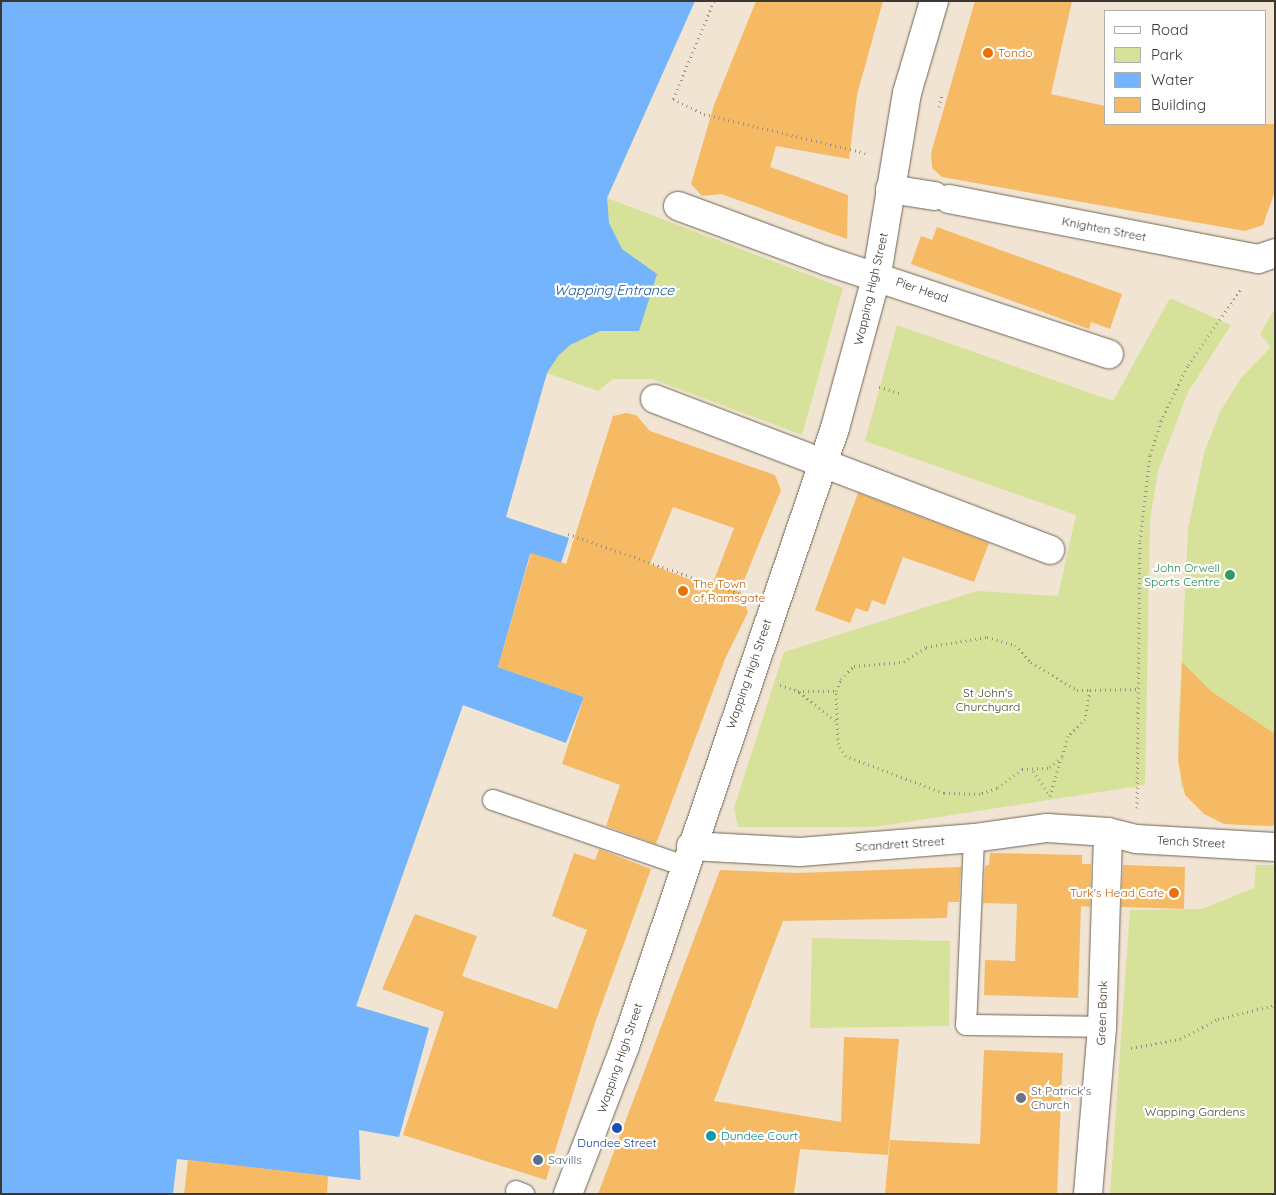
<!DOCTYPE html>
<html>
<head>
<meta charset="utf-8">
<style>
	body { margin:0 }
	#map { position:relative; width:1276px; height:1195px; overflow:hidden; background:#f1e4d3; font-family:Quicksand,sans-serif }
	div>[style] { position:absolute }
	.green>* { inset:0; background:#d6e19a }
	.water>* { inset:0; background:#73b4fc }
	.pier>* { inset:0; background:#f1e4d3 }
	.building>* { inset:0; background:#f6ba64 }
	.path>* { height:3px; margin-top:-1.5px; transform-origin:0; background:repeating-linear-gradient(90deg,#9a9185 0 1px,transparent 0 5px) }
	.roads { filter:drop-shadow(0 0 1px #6f6455) drop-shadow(0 0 1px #6f6455) }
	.service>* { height:20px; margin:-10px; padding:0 10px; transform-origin:10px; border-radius:10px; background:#fff }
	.minor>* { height:28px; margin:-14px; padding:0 14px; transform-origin:14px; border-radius:14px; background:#fff }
	.tertiary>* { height:28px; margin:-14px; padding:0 14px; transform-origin:14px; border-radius:14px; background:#fff }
	.dots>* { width:14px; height:14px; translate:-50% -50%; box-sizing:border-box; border:2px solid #fff; border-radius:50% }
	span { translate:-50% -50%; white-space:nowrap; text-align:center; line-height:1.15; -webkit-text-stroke:4.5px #fff; paint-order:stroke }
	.food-label { font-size:12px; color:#c56008 }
	.left { translate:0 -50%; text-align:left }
	.right { translate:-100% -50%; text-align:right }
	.street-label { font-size:12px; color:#3c3730 }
	.leisure-label { font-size:12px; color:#27864d }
	.park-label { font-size:12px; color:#464b22 }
	.worship-label { font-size:12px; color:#5b616d }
	.culture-label { font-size:12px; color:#0d838f }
	.transit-label { font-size:12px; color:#164399 }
	.service-label { font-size:12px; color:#4e5e75 }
	.water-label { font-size:14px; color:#145697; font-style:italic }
	.frame { position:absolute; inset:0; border:2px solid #3c3730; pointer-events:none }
	.legend { position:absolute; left:1104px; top:10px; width:162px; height:115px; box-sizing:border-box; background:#fff; border:1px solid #b1afac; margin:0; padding:6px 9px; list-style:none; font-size:15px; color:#3c3730 }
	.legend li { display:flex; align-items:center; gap:10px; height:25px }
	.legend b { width:25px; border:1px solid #b1afac }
</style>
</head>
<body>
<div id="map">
	<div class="green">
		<i style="clip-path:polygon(695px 1px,607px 198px,843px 288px,802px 435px,652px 379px,613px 379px,598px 391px,547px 373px,506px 517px,569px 538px,530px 554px,498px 667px,584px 697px,566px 743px,463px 705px,356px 1006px,429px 1028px,399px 1137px,359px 1130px,361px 1194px,342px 773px)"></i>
		<i style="clip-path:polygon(1170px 298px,1231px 325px,1188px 392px,1158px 471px,1150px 520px,1145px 785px,874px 827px,738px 827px,734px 808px,784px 652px,977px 591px,1058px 596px,1076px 515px,865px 441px,897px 325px,1113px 401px)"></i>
		<i style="clip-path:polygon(1275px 308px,1275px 826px,1233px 825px,1204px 814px,1181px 786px,1178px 737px,1188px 529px,1204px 453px,1220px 412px,1241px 378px,1271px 347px,1260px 334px)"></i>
		<i style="clip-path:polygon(1256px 865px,1275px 865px,1275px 1194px,1110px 1194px,1130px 910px,1202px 909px,1254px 888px)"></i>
		<i style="clip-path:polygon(812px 938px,950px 941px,949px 1026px,810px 1028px)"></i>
	</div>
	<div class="water">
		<i style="clip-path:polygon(1px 1px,695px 1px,607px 198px,609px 223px,622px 249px,657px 274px,639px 331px,600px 331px,570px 345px,558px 356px,547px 373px,506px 517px,569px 538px,561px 563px,530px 554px,498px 667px,584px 697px,566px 743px,463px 705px,356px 1006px,429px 1028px,399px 1137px,359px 1130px,361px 1194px,1px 1194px)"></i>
	</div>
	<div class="pier">
		<i style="clip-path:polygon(177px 1159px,361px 1180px,361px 1194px,173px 1194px)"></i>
	</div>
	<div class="building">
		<i style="clip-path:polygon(756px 1px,883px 1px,857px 95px,849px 159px,776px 146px,770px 167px,848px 195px,847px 239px,721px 194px,702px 196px,691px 184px,714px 105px)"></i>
		<i style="clip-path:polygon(975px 1px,1072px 1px,1051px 94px,1105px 106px,1105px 124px,1275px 124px,1275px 191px,1263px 225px,1245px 231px,942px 177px,932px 168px,931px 153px)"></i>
		<i style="clip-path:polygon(937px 227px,1122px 294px,1110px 329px,1091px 322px,1089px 329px,911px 264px,921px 236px,932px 240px)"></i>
		<i style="clip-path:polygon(evenodd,626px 413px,636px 415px,650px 431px,775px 475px,781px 490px,740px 590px,748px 612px,725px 659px,656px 844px,606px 826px,620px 785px,562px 764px,584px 697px,498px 667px,531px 553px,566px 564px,613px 416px,626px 413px,673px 507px,734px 528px,711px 588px,650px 564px,673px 507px)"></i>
		<i style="clip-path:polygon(858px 493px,989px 543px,974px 582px,903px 557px,885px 605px,872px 600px,868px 612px,856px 608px,850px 623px,815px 610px)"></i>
		<i style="clip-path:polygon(1182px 662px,1212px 692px,1275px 734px,1275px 826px,1224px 824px,1204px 814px,1185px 795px,1178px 761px)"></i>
		<i style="clip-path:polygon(599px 849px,651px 869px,595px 1023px,546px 1180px,403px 1135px,444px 1012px,382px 989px,415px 914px,477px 936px,462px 976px,557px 1009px,587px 930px,552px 916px,574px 853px,595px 860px)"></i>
		<i style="clip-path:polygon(990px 853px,1082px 855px,1082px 864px,1091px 864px,1090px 907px,1081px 906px,1078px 998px,984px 995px,985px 960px,1015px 961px,1017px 904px,983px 903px,985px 866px,989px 865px)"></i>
		<i style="clip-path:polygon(1123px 865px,1185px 867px,1184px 909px,1121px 907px)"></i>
		<i style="clip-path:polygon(961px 867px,959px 902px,948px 902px,947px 918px,783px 921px,714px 1101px,841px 1122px,844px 1037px,899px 1039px,888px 1155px,800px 1149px,794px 1194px,598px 1194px,720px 870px,797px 873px)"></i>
		<i style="clip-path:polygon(984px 1050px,1063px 1053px,1057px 1194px,885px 1194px,890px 1140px,980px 1144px)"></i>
		<i style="clip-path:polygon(188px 1160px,328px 1176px,327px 1194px,184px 1194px)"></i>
	</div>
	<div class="path">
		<i style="left:714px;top:1px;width:106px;rotate:112.7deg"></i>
		<i style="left:673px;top:99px;width:34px;rotate:26deg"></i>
		<i style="left:704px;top:114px;width:166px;rotate:13.6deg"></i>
		<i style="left:939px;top:107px;width:13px;rotate:-77deg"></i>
		<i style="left:879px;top:387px;width:22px;rotate:16deg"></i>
		<i style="left:568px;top:534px;width:188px;rotate:19.2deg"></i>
		<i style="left:987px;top:637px;width:29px;rotate:16deg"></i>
		<i style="left:1015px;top:645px;width:23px;rotate:47deg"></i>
		<i style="left:1031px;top:662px;width:54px;rotate:31.3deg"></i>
		<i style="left:1077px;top:690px;width:13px"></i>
		<i style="left:1090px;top:690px;width:29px;rotate:100deg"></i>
		<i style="left:1085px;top:719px;width:24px;rotate:135deg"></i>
		<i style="left:1068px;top:736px;width:22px;rotate:106deg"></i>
		<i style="left:1062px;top:757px;width:18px;rotate:142deg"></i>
		<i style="left:1048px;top:768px;width:26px;rotate:178deg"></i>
		<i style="left:1022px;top:769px;width:31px;rotate:143deg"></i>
		<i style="left:997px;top:788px;width:18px;rotate:161deg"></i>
		<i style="left:980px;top:794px;width:36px;rotate:-178deg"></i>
		<i style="left:944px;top:793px;width:105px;rotate:-159.3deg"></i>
		<i style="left:846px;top:756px;width:14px;rotate:-124deg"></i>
		<i style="left:838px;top:744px;width:53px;rotate:-92.2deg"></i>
		<i style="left:836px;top:691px;width:13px;rotate:-67deg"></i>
		<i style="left:841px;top:679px;width:18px;rotate:-45deg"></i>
		<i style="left:854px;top:666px;width:50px;rotate:-4.6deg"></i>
		<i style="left:904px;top:662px;width:27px;rotate:-34deg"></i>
		<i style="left:926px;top:647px;width:62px;rotate:-9.3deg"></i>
		<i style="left:780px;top:685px;width:19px;rotate:18deg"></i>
		<i style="left:1090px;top:690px;width:48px;rotate:-1.2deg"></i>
		<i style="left:835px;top:721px;width:48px;rotate:-141deg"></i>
		<i style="left:798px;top:691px;width:38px"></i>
		<i style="left:1033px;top:771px;width:30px;rotate:56deg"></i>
		<i style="left:1050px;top:796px;width:40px;rotate:-74deg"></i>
		<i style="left:1137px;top:808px;width:267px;rotate:-89.4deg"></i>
		<i style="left:1140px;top:541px;width:87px;rotate:-83.4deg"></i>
		<i style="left:1150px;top:455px;width:36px;rotate:-72deg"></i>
		<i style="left:1161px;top:421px;width:62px;rotate:-64.3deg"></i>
		<i style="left:1188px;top:365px;width:94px;rotate:-55deg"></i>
		<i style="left:1131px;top:1048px;width:50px;rotate:-10.4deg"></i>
		<i style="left:1180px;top:1039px;width:43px;rotate:-27.8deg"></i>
		<i style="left:1218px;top:1019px;width:59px;rotate:-13.8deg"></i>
	</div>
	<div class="roads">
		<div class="service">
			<i style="left:493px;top:800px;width:203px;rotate:19deg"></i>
			<i style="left:974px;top:838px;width:187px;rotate:92.4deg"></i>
			<i style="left:966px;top:1025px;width:136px;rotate:0.8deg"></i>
			<i style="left:516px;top:1191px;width:9px;rotate:21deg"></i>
		</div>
		<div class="minor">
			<i style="left:890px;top:189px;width:45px;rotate:9deg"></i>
			<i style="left:949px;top:199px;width:315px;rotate:11deg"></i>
			<i style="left:1258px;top:259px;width:18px;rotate:-19deg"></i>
			<i style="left:678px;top:206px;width:159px;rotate:20.3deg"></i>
			<i style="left:827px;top:261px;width:297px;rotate:18.3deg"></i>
			<i style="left:655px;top:399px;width:423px;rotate:20.9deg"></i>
			<i style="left:691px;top:846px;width:109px;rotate:3.2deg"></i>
			<i style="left:800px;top:852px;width:175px;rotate:-4.6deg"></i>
			<i style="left:974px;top:838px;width:74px;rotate:-7.8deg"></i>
			<i style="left:1047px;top:828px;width:61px;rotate:3.8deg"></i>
			<i style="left:1108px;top:832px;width:29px;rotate:14deg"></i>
			<i style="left:1136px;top:839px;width:139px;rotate:3.3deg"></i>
			<i style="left:1088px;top:1194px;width:168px;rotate:-85.2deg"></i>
			<i style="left:1102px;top:1027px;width:195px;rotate:-88.2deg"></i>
		</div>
		<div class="tertiary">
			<i style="left:568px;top:1194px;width:159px;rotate:-68.9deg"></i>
			<i style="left:625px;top:1046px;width:653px;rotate:-71.23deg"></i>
			<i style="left:835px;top:428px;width:160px;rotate:-74.7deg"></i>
			<i style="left:877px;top:274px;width:183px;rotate:-80.6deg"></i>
			<i style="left:907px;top:93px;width:96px;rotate:-73.6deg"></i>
		</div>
	</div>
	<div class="dots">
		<i style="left:988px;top:53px;background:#e8710a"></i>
		<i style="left:1230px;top:575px;background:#2e9e5b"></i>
		<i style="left:683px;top:591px;background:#e8710a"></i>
		<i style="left:1174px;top:893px;background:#e8710a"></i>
		<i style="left:1021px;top:1098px;background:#6b7280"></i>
		<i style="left:617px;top:1128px;background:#1a4fb4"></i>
		<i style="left:711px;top:1136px;background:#0f9aa8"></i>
		<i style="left:538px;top:1160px;background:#5c6f8a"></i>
	</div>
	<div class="food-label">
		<span class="left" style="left:998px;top:53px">Tondo</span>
		<span class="left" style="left:693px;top:591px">The Town<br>of Ramsgate</span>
		<span class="right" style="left:1164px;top:893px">Turk's Head Cafe</span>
	</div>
	<div class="street-label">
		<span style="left:1104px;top:229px;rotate:11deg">Knighten Street</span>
		<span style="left:871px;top:289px;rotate:-77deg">Wapping High Street</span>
		<span style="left:922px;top:290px;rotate:19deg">Pier Head</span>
		<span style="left:749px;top:674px;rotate:-71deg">Wapping High Street</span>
		<span style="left:1191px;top:842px;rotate:3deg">Tench Street</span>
		<span style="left:900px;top:844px;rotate:-4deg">Scandrett Street</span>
		<span style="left:1102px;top:1013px;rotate:-88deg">Green Bank</span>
		<span style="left:620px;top:1058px;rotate:-71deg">Wapping High Street</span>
	</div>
	<div class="leisure-label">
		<span class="right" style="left:1220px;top:575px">John Orwell<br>Sports Centre</span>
	</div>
	<div class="park-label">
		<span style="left:988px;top:700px">St John's<br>Churchyard</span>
		<span style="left:1195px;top:1112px">Wapping Gardens</span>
	</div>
	<div class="worship-label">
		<span class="left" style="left:1031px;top:1098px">St Patrick's<br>Church</span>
	</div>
	<div class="culture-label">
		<span class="left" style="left:721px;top:1136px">Dundee Court</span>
	</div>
	<div class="transit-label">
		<span style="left:617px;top:1143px">Dundee Street</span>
	</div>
	<div class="service-label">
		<span class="left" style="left:548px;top:1160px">Savills</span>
	</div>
	<div class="water-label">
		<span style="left:614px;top:290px">Wapping Entrance</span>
	</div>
	<div class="frame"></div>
	<ul class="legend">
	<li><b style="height:6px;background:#fff"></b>Road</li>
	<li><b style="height:14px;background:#d6e19a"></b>Park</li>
	<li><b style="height:14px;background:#73b4fc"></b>Water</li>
	<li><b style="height:14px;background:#f6ba64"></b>Building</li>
	</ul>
</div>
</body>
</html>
